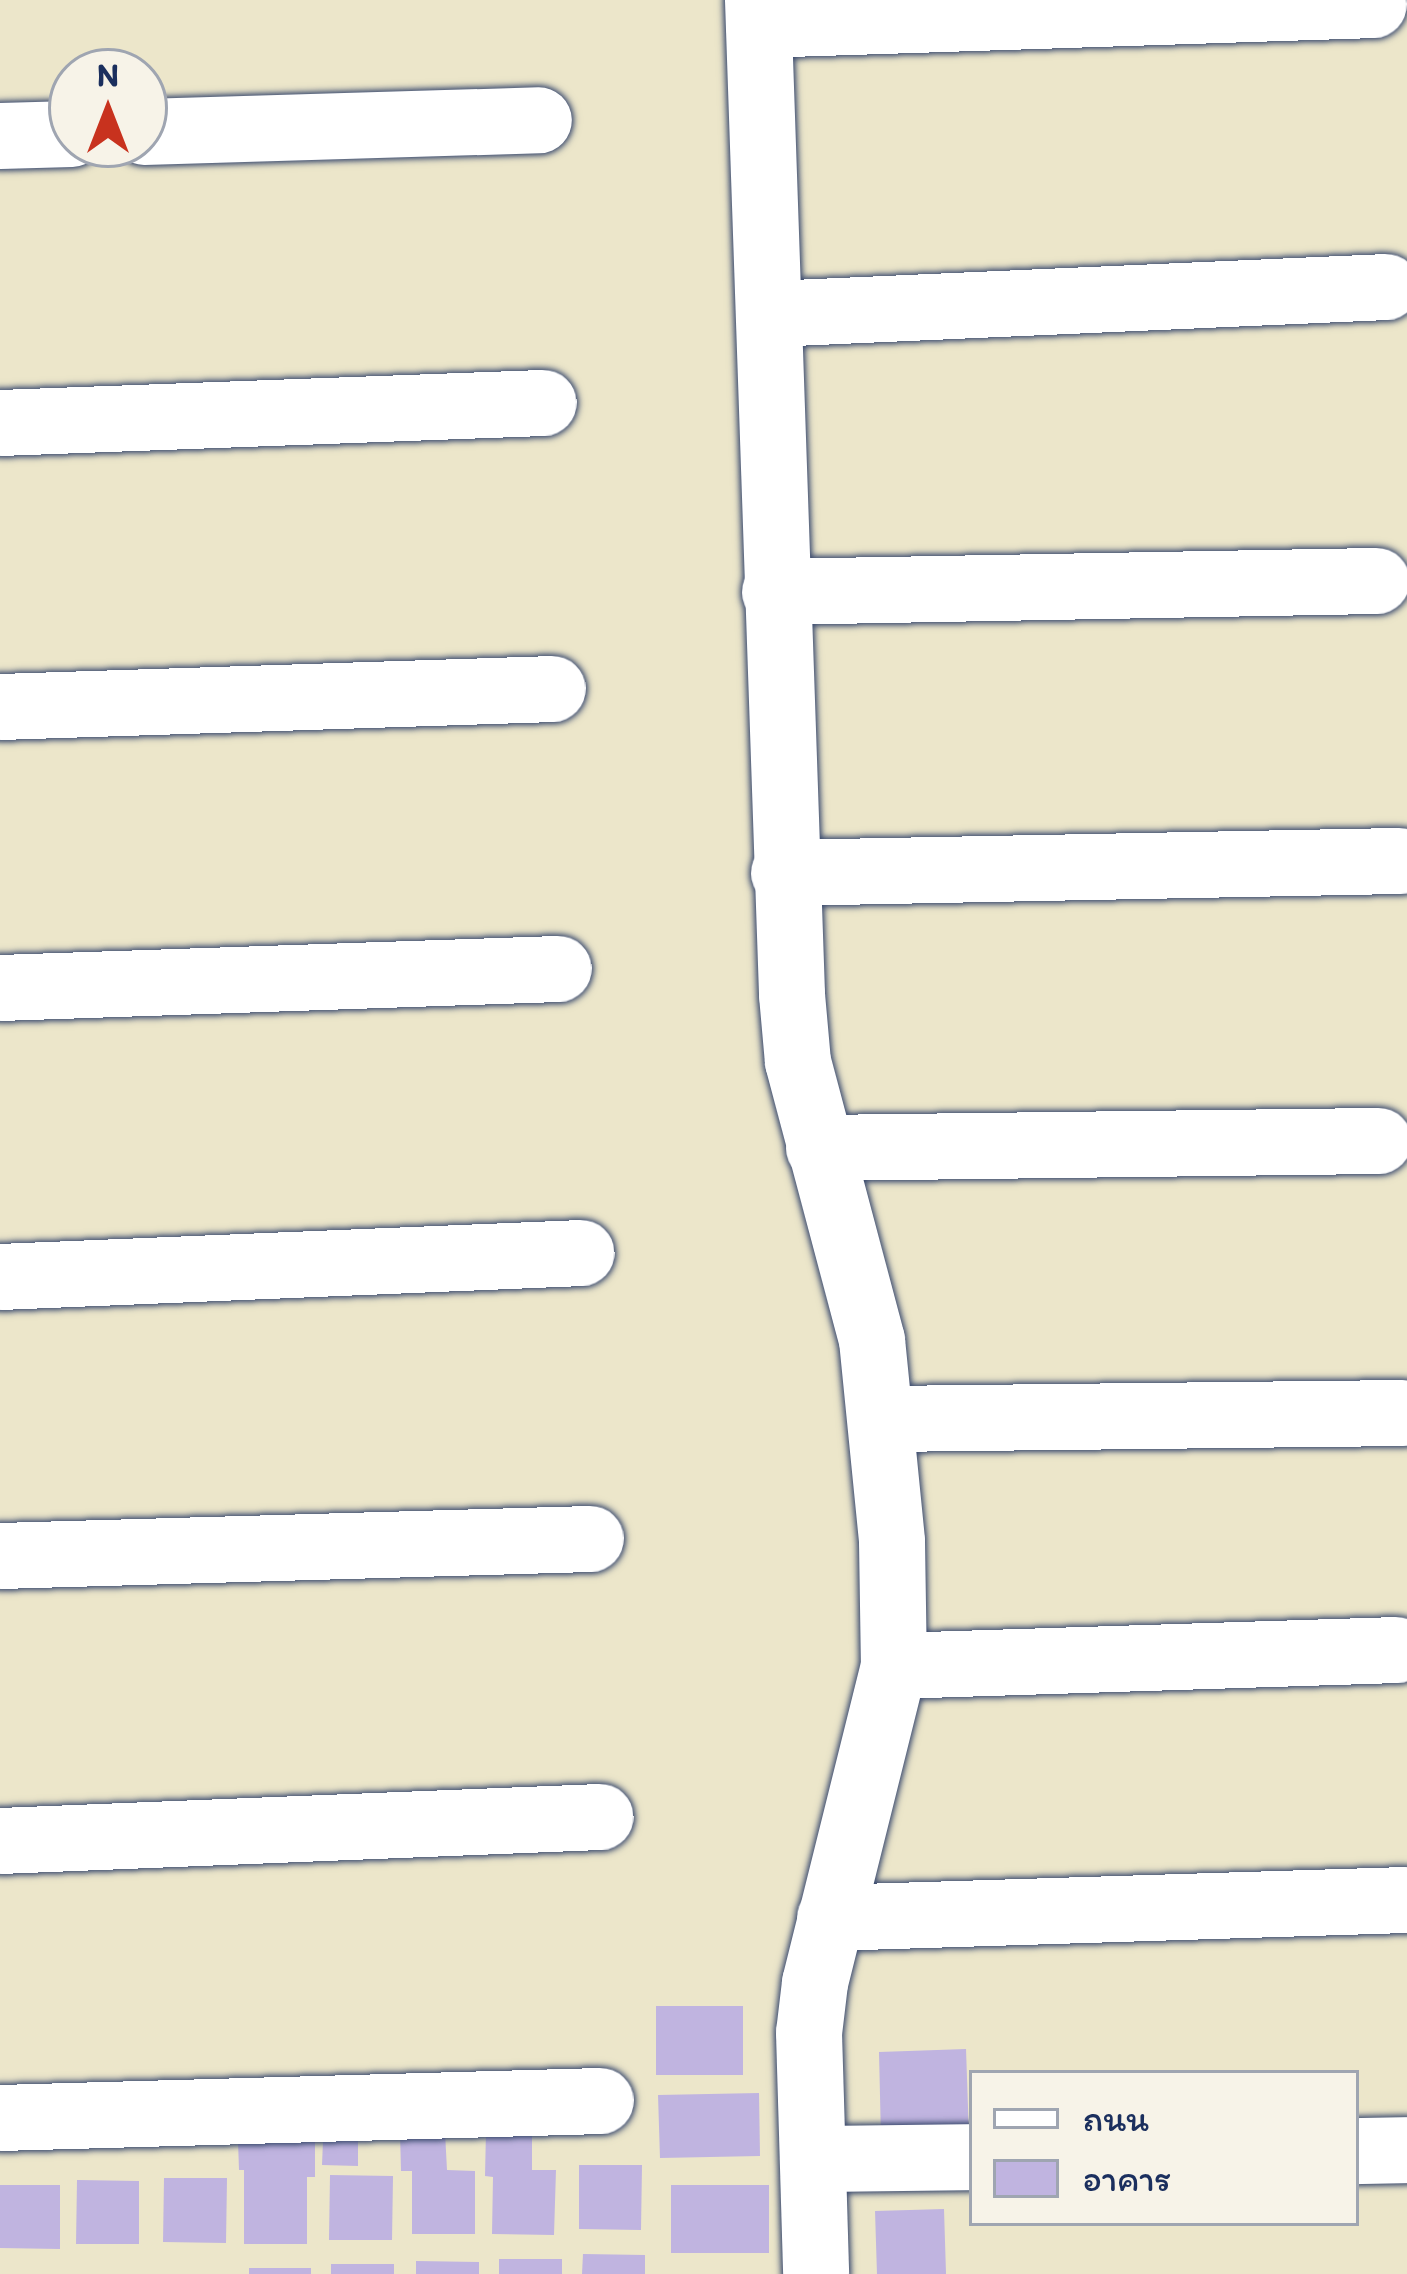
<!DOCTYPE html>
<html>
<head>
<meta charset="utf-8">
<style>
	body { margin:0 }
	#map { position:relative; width:1407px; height:2274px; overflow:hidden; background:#ece6ca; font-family:Itim,"Playpen Sans Thai",sans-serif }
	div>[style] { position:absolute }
	.building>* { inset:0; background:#c0b4e0 }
	.roads { filter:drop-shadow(0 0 3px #3a4a6e) drop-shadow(0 0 3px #3a4a6e) }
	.minor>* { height:66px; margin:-33px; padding:0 33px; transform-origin:33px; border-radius:33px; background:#fff }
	span { translate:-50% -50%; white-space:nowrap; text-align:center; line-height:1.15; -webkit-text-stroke:12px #f7f3e8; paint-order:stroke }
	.legend { position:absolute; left:969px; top:2070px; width:390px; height:156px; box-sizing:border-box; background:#f7f3e8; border:3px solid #9fa5b1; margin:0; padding:15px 21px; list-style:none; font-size:36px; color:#1b2f5e }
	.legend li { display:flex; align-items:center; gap:24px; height:60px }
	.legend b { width:60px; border:3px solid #9fa5b1 }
	.north { position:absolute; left:48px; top:48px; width:120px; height:120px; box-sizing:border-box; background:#f7f3e8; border:3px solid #9fa5b1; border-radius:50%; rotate:0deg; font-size:33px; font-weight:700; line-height:48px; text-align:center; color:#1b2f5e }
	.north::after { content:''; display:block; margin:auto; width:42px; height:54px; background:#c8321e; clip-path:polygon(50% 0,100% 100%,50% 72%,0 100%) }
</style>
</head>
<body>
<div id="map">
	<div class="building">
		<i style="clip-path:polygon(656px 2006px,743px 2006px,743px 2075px,656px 2075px)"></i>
		<i style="clip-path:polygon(966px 2049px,969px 2137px,881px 2139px,879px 2052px)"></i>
		<i style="clip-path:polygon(759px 2093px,760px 2156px,660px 2158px,658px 2095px)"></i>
		<i style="clip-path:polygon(486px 2131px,532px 2132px,532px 2170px,556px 2170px,554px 2235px,492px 2234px,493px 2177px,485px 2176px)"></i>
		<i style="clip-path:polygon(445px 2132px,447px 2170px,475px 2171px,475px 2234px,412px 2234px,412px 2171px,401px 2171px,400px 2133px)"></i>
		<i style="clip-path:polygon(315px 2140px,315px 2177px,307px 2177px,307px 2244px,244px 2244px,244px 2170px,239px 2170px,238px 2141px)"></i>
		<i style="clip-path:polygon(323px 2141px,358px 2141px,358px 2166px,322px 2165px)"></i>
		<i style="clip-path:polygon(579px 2165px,642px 2165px,641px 2230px,579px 2229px)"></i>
		<i style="clip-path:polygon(330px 2175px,393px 2176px,392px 2240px,329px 2240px)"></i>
		<i style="clip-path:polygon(164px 2178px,227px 2178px,226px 2243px,163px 2242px)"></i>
		<i style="clip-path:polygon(77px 2180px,139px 2181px,139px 2244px,76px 2244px)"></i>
		<i style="clip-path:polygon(0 2185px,60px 2185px,60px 2249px,0 2248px)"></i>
		<i style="clip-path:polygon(671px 2185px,769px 2185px,769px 2253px,671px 2253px)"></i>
		<i style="clip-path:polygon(944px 2209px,946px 2274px,877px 2274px,875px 2211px)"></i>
		<i style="clip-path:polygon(583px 2254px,645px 2255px,645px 2274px,582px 2274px)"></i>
		<i style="clip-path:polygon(499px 2259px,562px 2259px,562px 2274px,499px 2274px)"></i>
		<i style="clip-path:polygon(416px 2261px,479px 2262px,479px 2274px,416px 2274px)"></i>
		<i style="clip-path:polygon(331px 2264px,394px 2264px,394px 2274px,331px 2274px)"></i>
		<i style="clip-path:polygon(249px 2268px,311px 2268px,311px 2274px,249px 2274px)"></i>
	</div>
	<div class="roads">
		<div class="minor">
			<i style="left:758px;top:0;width:996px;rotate:88.04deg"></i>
			<i style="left:792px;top:995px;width:67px;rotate:84.9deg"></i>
			<i style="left:798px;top:1062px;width:288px;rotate:75.1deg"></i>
			<i style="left:872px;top:1340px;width:203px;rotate:84.3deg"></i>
			<i style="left:892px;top:1542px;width:124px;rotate:89.1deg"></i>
			<i style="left:894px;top:1666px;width:327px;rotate:104deg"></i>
			<i style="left:815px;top:1983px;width:50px;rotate:96.8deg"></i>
			<i style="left:809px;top:2033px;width:241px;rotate:88.3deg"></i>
			<i style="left:759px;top:25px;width:615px;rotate:-1.86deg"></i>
			<i style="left:144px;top:132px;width:395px;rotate:-1.7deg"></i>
			<i style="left:0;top:136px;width:72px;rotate:-1.6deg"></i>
			<i style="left:771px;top:314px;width:616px;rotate:-2.51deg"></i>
			<i style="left:0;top:423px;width:544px;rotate:-2.11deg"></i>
			<i style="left:775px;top:592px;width:602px;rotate:-1.05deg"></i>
			<i style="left:0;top:707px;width:553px;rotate:-1.86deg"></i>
			<i style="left:784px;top:873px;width:616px;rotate:-1.12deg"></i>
			<i style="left:0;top:988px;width:559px;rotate:-1.95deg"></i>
			<i style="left:819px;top:1148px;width:560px;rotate:-0.72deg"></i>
			<i style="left:0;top:1277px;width:582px;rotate:-2.36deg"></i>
			<i style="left:884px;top:1419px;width:519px;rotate:-0.66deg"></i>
			<i style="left:0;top:1556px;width:591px;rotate:-1.65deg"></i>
			<i style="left:894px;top:1666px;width:503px;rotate:-1.82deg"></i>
			<i style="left:0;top:1841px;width:601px;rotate:-2.29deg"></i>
			<i style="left:830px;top:1918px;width:577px;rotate:-1.79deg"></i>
			<i style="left:0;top:2118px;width:601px;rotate:-1.62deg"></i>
			<i style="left:1356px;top:2151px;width:51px;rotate:-1.1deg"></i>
			<i style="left:814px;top:2159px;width:158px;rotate:-0.7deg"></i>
		</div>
	</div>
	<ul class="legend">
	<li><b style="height:15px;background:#fff"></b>ถนน</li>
	<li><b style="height:33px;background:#c0b4e0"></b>อาคาร</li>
	</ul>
	<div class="north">N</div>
</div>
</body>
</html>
